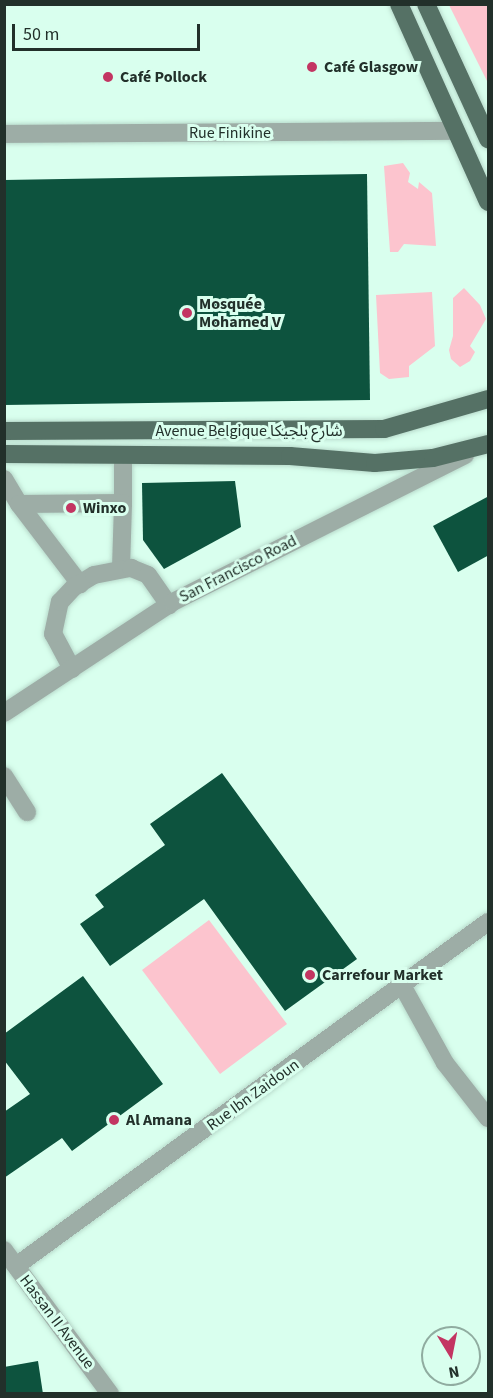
<!DOCTYPE html>
<html>
<head>
<meta charset="utf-8">
<style>
	body { margin:0 }
	#map { position:relative; width:493px; height:1398px; overflow:hidden; background:#d9ffee; font-family:"Source Sans 3","Noto Sans Arabic",sans-serif }
	div>[style] { position:absolute }
	.green>* { inset:0; background:#fcc4ce }
	.building>* { inset:0; background:#0d533e }
	.roads { filter:drop-shadow(0 0 2px #b8dacb) drop-shadow(0 0 2px #b8dacb) }
	.minor>* { height:18px; margin:-9px; padding:0 9px; transform-origin:9px; border-radius:9px; background:#9dada6 }
	.major>* { height:18px; margin:-9px; padding:0 9px; transform-origin:9px; border-radius:9px; background:#557165 }
	.dots>* { width:16px; height:16px; translate:-50% -50%; box-sizing:border-box; border:3px solid #d9ffee; border-radius:50% }
	span { translate:-50% -50%; white-space:nowrap; text-align:center; line-height:1.15; -webkit-text-stroke:6px #d9ffee; paint-order:stroke }
	.poi-label { font-size:16px; color:#22302a; font-weight:700 }
	.left { translate:0 -50%; text-align:left }
	.street-label { font-size:16px; color:#22302a }
	.frame { position:absolute; inset:0; border:6px solid #22302a; pointer-events:none }
	.north { position:absolute; left:421px; top:1326px; width:60px; height:60px; box-sizing:border-box; background:#d9ffee; border:2px solid #90aca0; border-radius:50%; rotate:170deg; font-size:16px; font-weight:700; line-height:24px; text-align:center; color:#22302a }
	.north::after { content:''; display:block; margin:auto; width:21px; height:27px; background:#c33562; clip-path:polygon(50% 0,100% 100%,50% 72%,0 100%) }
	.scale { position:absolute; left:12px; top:24px; width:188px; height:27px; box-sizing:border-box; border:3px solid #22302a; border-top:0; padding-left:8px; font-size:18px; line-height:21px; white-space:nowrap; color:#22302a; -webkit-text-stroke:4px #d9ffee; paint-order:stroke }
</style>
</head>
<body>
<div id="map">
	<div class="green">
		<i style="clip-path:polygon(449px 5px,488px 5px,488px 83px)"></i>
		<i style="clip-path:polygon(403px 163px,410px 173px,408px 182px,418px 189px,419px 182px,432px 193px,436px 246px,404px 244px,398px 252px,390px 252px,384px 166px)"></i>
		<i style="clip-path:polygon(464px 288px,480px 305px,486px 319px,470px 346px,475px 352px,470px 361px,460px 367px,451px 359px,449px 350px,453px 336px,453px 298px)"></i>
		<i style="clip-path:polygon(432px 292px,435px 346px,409px 366px,409px 377px,389px 379px,380px 373px,376px 295px)"></i>
		<i style="clip-path:polygon(209px 920px,287px 1024px,220px 1074px,142px 970px)"></i>
	</div>
	<div class="building">
		<i style="clip-path:polygon(367px 174px,370px 400px,4px 405px,4px 180px)"></i>
		<i style="clip-path:polygon(235px 481px,241px 527px,164px 569px,143px 540px,142px 483px)"></i>
		<i style="clip-path:polygon(489px 496px,489px 555px,458px 572px,433px 526px)"></i>
		<i style="clip-path:polygon(222px 773px,357px 959px,285px 1011px,204px 899px,110px 966px,80px 924px,104px 907px,95px 895px,165px 845px,150px 824px)"></i>
		<i style="clip-path:polygon(83px 976px,163px 1084px,72px 1151px,62px 1138px,4px 1178px,4px 1112px,30px 1094px,4px 1060px,4px 1034px)"></i>
		<i style="clip-path:polygon(38px 1361px,43px 1394px,4px 1394px,4px 1367px)"></i>
	</div>
	<div class="roads">
		<div class="minor">
			<i style="left:4px;top:134px;width:451px;rotate:-0.4deg"></i>
			<i style="left:4px;top:479px;width:29px;rotate:59deg"></i>
			<i style="left:19px;top:504px;width:104px;rotate:-0.6deg"></i>
			<i style="left:123px;top:503px;width:48px;rotate:-90deg"></i>
			<i style="left:19px;top:504px;width:101px;rotate:52.7deg"></i>
			<i style="left:121px;top:568px;width:65px;rotate:-88.2deg"></i>
			<i style="left:72px;top:669px;width:40px;rotate:-118deg"></i>
			<i style="left:53px;top:634px;width:33px;rotate:-78deg"></i>
			<i style="left:60px;top:602px;width:21px;rotate:-47deg"></i>
			<i style="left:74px;top:587px;width:23px;rotate:-31deg"></i>
			<i style="left:94px;top:575px;width:38px;rotate:-11deg"></i>
			<i style="left:131px;top:568px;width:18px;rotate:22deg"></i>
			<i style="left:148px;top:575px;width:37px;rotate:55deg"></i>
			<i style="left:4px;top:713px;width:202px;rotate:-33.3deg"></i>
			<i style="left:173px;top:602px;width:327px;rotate:-26.7deg"></i>
			<i style="left:4px;top:776px;width:43px;rotate:57.4deg"></i>
			<i style="left:403px;top:987px;width:87px;rotate:61.1deg"></i>
			<i style="left:445px;top:1063px;width:70px;rotate:52deg"></i>
			<i style="left:4px;top:1250px;width:179px;rotate:53.6deg"></i>
			<i style="left:16px;top:1266px;width:584px;rotate:-36.09deg"></i>
		</div>
		<div class="major">
			<i style="left:399px;top:4px;width:217px;rotate:65.8deg"></i>
			<i style="left:426px;top:4px;width:149px;rotate:65.3deg"></i>
			<i style="left:4px;top:431px;width:380px;rotate:-0.3deg"></i>
			<i style="left:384px;top:429px;width:108px;rotate:-16.1deg"></i>
			<i style="left:4px;top:454px;width:286px;rotate:0.4deg"></i>
			<i style="left:290px;top:456px;width:85px;rotate:4.7deg"></i>
			<i style="left:375px;top:463px;width:58px;rotate:-4.9deg"></i>
			<i style="left:433px;top:458px;width:57px;rotate:-14.3deg"></i>
		</div>
	</div>
	<div class="dots">
		<i style="left:312px;top:67px;background:#c33562"></i>
		<i style="left:108px;top:77px;background:#c33562"></i>
		<i style="left:187px;top:313px;background:#c33562"></i>
		<i style="left:71px;top:508px;background:#c33562"></i>
		<i style="left:310px;top:975px;background:#c33562"></i>
		<i style="left:114px;top:1120px;background:#c33562"></i>
	</div>
	<div class="poi-label">
		<span class="left" style="left:324px;top:67px">Café Glasgow</span>
		<span class="left" style="left:120px;top:77px">Café Pollock</span>
		<span class="left" style="left:199px;top:313px">Mosquée<br>Mohamed V</span>
		<span class="left" style="left:83px;top:508px">Winxo</span>
		<span class="left" style="left:322px;top:975px">Carrefour Market</span>
		<span class="left" style="left:126px;top:1120px">Al Amana</span>
	</div>
	<div class="street-label">
		<span style="left:230px;top:133px">Rue Finikine</span>
		<span style="left:249px;top:431px">Avenue Belgique شارع بلجيكا</span>
		<span style="left:238px;top:569px;rotate:-27deg">San Francisco Road</span>
		<span style="left:253px;top:1095px;rotate:-36deg">Rue Ibn Zaidoun</span>
		<span style="left:57px;top:1322px;rotate:53deg">Hassan II Avenue</span>
	</div>
	<div class="frame"></div>
	<div class="north">N</div>
	<div class="scale">50 m</div>
</div>
</body>
</html>
